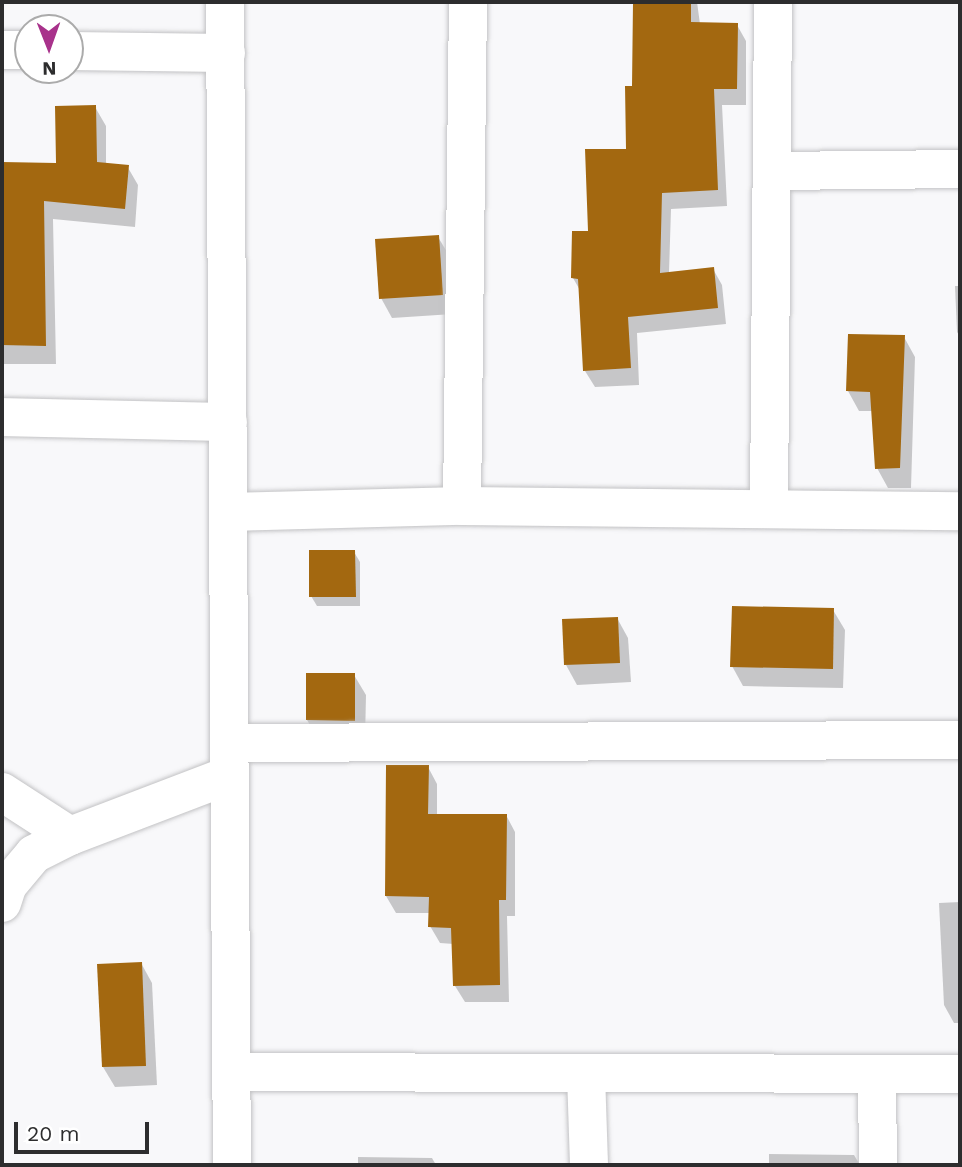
<!DOCTYPE html>
<html>
<head>
<meta charset="utf-8">
<style>
	body { margin:0 }
	#map { position:relative; width:962px; height:1167px; overflow:hidden; background:#f8f8fa; font-family:"Work Sans",sans-serif }
	div>[style] { position:absolute }
	.shadow>* { inset:0; background:#0003 }
	.building>* { inset:0; background:#a36810 }
	.roads { filter:drop-shadow(0 0 2px #c2c2c4) drop-shadow(0 0 2px #c2c2c4) }
	.minor>* { height:38px; margin:-19px; padding:0 19px; transform-origin:19px; border-radius:19px; background:#fff }
	.tertiary>* { height:38px; margin:-19px; padding:0 19px; transform-origin:19px; border-radius:19px; background:#fff }
	span { translate:-50% -50%; white-space:nowrap; text-align:center; line-height:1.15; -webkit-text-stroke:7px #fff; paint-order:stroke }
	.frame { position:absolute; inset:0; border:4px solid #2d2d2e; pointer-events:none }
	.north { position:absolute; left:14px; top:14px; width:70px; height:70px; box-sizing:border-box; background:#fff; border:2px solid #ababab; border-radius:50%; rotate:179deg; font-size:19px; font-weight:700; line-height:28px; text-align:center; color:#2d2d2e }
	.north::after { content:''; display:block; margin:auto; width:24px; height:32px; background:#a8328b; clip-path:polygon(50% 0,100% 100%,50% 72%,0 100%) }
	.scale { position:absolute; left:14px; top:1122px; width:135px; height:32px; box-sizing:border-box; border:4px solid #2d2d2e; border-top:0; padding-left:9px; font-size:21px; line-height:24px; white-space:nowrap; color:#2d2d2e; -webkit-text-stroke:5px #fff; paint-order:stroke }
</style>
</head>
<body>
<div id="map">
	<div class="shadow">
		<i style="clip-path:polygon(635px 2px,697px 2px,700px 24px,737px 25px,746px 41px,746px 105px,722px 105px,727px 206px,671px 209px,669px 273px,713px 269px,722px 285px,726px 324px,637px 333px,639px 385px,595px 387px,585px 371px,581px 292px,573px 278px,628px 150px,634px 88px)"></i>
		<i style="clip-path:polygon(95px 107px,106px 126px,106px 164px,127px 166px,138px 185px,135px 227px,53px 219px,56px 364px,2px 364px,2px 164px,57px 164px)"></i>
		<i style="clip-path:polygon(438px 237px,450px 257px,453px 314px,392px 318px,381px 298px)"></i>
		<i style="clip-path:polygon(955px 286px,960px 286px,960px 337px,957px 332px)"></i>
		<i style="clip-path:polygon(904px 337px,915px 357px,911px 488px,888px 488px,877px 468px,873px 411px,859px 411px,848px 391px)"></i>
		<i style="clip-path:polygon(354px 552px,360px 562px,360px 606px,317px 606px,311px 596px)"></i>
		<i style="clip-path:polygon(833px 610px,845px 630px,843px 688px,743px 686px,732px 666px)"></i>
		<i style="clip-path:polygon(617px 618px,628px 638px,631px 682px,577px 685px,566px 665px)"></i>
		<i style="clip-path:polygon(354px 675px,366px 695px,365px 740px,319px 740px,307px 720px)"></i>
		<i style="clip-path:polygon(428px 767px,437px 784px,437px 816px,506px 815px,515px 832px,515px 916px,507px 916px,509px 1002px,465px 1002px,455px 986px,454px 944px,440px 943px,430px 926px,431px 913px,396px 913px,386px 896px)"></i>
		<i style="clip-path:polygon(960px 902px,960px 1023px,954px 1023px,944px 1005px,939px 903px)"></i>
		<i style="clip-path:polygon(141px 963px,152px 983px,157px 1085px,115px 1087px,103px 1067px)"></i>
		<i style="clip-path:polygon(769px 1154px,854px 1155px,860px 1165px,769px 1165px)"></i>
		<i style="clip-path:polygon(358px 1157px,432px 1158px,436px 1165px,358px 1165px)"></i>
	</div>
	<div class="building">
		<i style="clip-path:polygon(633px 2px,691px 2px,691px 22px,738px 23px,737px 89px,714px 89px,718px 190px,662px 193px,660px 273px,714px 267px,718px 308px,628px 317px,631px 368px,583px 371px,578px 279px,571px 278px,572px 231px,588px 231px,585px 149px,626px 149px,625px 86px,632px 86px)"></i>
		<i style="clip-path:polygon(96px 105px,97px 162px,129px 165px,125px 209px,44px 201px,46px 346px,2px 345px,2px 162px,56px 163px,55px 106px)"></i>
		<i style="clip-path:polygon(439px 235px,443px 295px,379px 299px,375px 239px)"></i>
		<i style="clip-path:polygon(848px 334px,905px 335px,900px 468px,875px 469px,870px 392px,846px 391px)"></i>
		<i style="clip-path:polygon(309px 550px,355px 550px,356px 597px,309px 597px)"></i>
		<i style="clip-path:polygon(732px 606px,834px 608px,833px 669px,730px 667px)"></i>
		<i style="clip-path:polygon(618px 617px,620px 663px,564px 665px,562px 619px)"></i>
		<i style="clip-path:polygon(306px 673px,355px 673px,355px 721px,306px 720px)"></i>
		<i style="clip-path:polygon(386px 765px,429px 765px,428px 814px,507px 814px,506px 900px,499px 900px,500px 985px,453px 986px,451px 928px,428px 927px,429px 897px,385px 896px)"></i>
		<i style="clip-path:polygon(142px 962px,146px 1066px,102px 1067px,97px 964px)"></i>
	</div>
	<div class="roads">
		<div class="minor">
			<i style="left:2px;top:50px;width:26px"></i>
			<i style="left:70px;top:51px;width:156px;rotate:0.7deg"></i>
			<i style="left:773px;top:171px;width:187px;rotate:-0.6deg"></i>
			<i style="left:2px;top:417px;width:226px;rotate:1.3deg"></i>
			<i style="left:462px;top:506px;width:504px;rotate:-89.32deg"></i>
			<i style="left:769px;top:509px;width:507px;rotate:-89.55deg"></i>
			<i style="left:228px;top:512px;width:234px;rotate:-1.5deg"></i>
			<i style="left:462px;top:506px;width:498px;rotate:0.6deg"></i>
			<i style="left:230px;top:743px;width:730px;rotate:-0.24deg"></i>
			<i style="left:2px;top:792px;width:81px;rotate:32.9deg"></i>
			<i style="left:2px;top:903px;width:19px;rotate:-72deg"></i>
			<i style="left:8px;top:885px;width:40px;rotate:-50deg"></i>
			<i style="left:34px;top:854px;width:40px;rotate:-26.6deg"></i>
			<i style="left:70px;top:836px;width:171px;rotate:-20.9deg"></i>
			<i style="left:232px;top:1072px;width:728px;rotate:0.16deg"></i>
			<i style="left:586px;top:1074px;width:91px;rotate:88.1deg"></i>
			<i style="left:877px;top:1075px;width:90px;rotate:89.4deg"></i>
		</div>
		<div class="tertiary">
			<i style="left:225px;top:2px;width:1163px;rotate:89.66deg"></i>
		</div>
	</div>
	<div class="frame"></div>
	<div class="north">N</div>
	<div class="scale">20 m</div>
</div>
</body>
</html>
